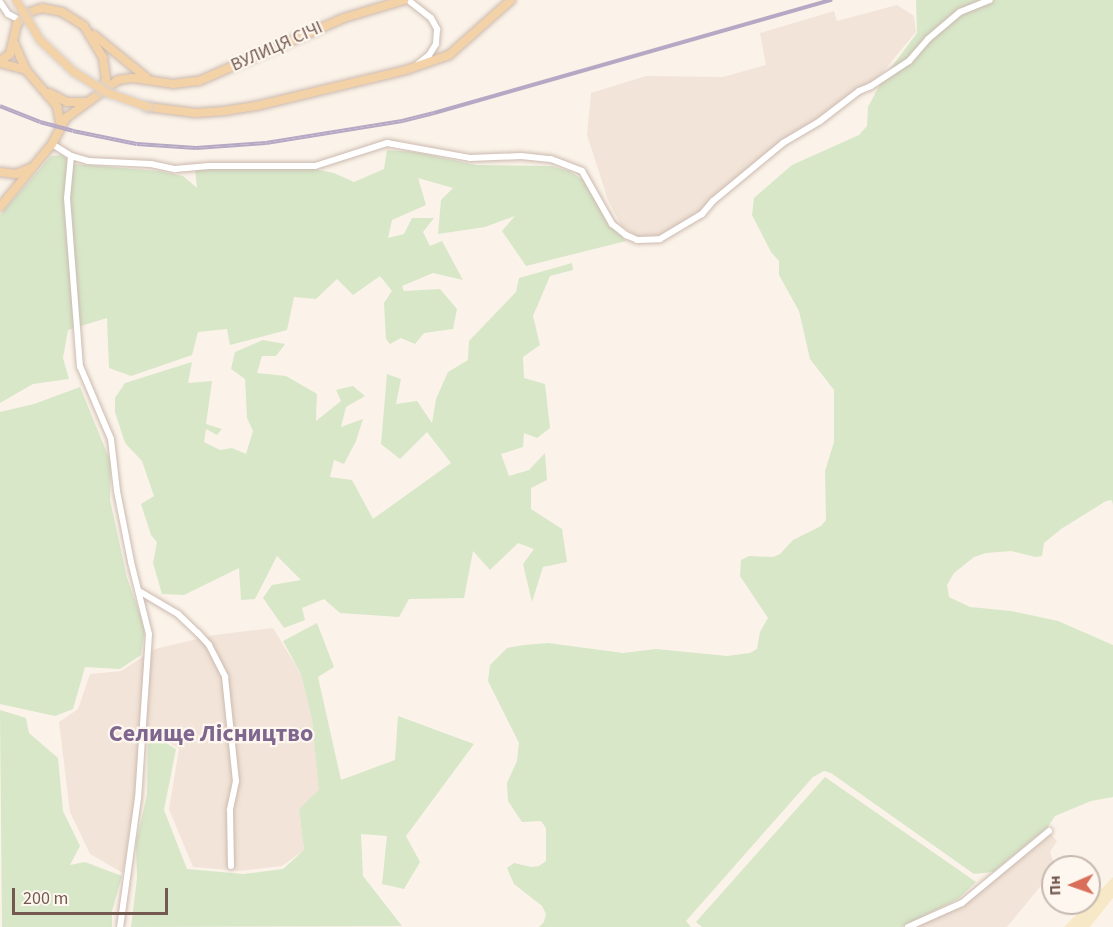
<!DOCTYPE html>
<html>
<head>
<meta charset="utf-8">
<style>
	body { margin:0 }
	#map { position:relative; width:1113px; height:927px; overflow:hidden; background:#fbf3e9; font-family:"Source Sans 3",sans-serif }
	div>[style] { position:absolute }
	.residential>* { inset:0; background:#f2e4d8 }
	.green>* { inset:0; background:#d7e7c8 }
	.sand>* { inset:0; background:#f7e9c7 }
	.roads { filter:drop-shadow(0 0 2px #ccbab0) drop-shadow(0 0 2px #ccbab0) }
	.minor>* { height:6px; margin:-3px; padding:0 3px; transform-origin:3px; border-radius:3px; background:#fff }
	.major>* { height:8px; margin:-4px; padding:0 4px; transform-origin:4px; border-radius:4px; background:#f3d2a8 }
	.rail>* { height:4px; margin-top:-2px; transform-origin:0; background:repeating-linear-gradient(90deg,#fdf7ef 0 4.5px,#b5a8c4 0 9px); box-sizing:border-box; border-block:2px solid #b5a8c4 }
	.bridges { filter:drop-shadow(0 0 2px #d8d1ce) drop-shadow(0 0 2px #d8d1ce) }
	.major-bridge>* { height:8px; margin:-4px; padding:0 4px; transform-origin:4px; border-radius:4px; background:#f3d2a8 }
	span { translate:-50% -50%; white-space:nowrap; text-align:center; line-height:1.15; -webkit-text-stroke:4.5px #fdf7ef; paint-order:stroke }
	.street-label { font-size:18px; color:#73594f }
	.district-label { font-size:24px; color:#7f668e; font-weight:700 }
	.north { position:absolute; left:1041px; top:855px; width:60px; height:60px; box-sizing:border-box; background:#fdf7ef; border:2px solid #c6b8af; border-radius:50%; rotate:268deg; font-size:16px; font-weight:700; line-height:24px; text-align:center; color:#73594f }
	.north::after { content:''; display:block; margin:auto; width:21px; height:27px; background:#d96e5a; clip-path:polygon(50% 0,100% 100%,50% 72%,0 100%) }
	.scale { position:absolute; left:12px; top:888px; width:156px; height:27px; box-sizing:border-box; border:3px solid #73594f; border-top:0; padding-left:8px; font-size:18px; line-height:21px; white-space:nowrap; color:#73594f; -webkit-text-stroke:4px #fdf7ef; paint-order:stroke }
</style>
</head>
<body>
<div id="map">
	<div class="residential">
		<i style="clip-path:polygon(897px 5px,914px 16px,916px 32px,881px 74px,816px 125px,778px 148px,664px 239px,640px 238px,621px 225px,608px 200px,587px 135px,591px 93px,646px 76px,723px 77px,766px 65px,760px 33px,834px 11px,837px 21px)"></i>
		<i style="clip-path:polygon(273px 628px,301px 674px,312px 720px,320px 790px,299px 809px,304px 850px,282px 866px,240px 871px,193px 867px,169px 809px,179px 749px,147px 730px,123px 873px,90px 854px,70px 812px,59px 722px,78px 709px,90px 674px,121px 671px,155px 649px,214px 635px)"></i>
		<i style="clip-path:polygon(1050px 833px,1057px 841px,1050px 852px,1055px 867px,1053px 871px,1007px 927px,915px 927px,963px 904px)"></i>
	</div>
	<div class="green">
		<i style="clip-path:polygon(916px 0,1113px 0,1113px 505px,1112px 500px,1106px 501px,1061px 529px,1044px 543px,1042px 556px,1036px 557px,1011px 551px,986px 553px,974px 557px,954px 573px,947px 585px,949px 597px,970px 607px,1011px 611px,1058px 621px,1113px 645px,1113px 797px,1091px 801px,1055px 816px,1048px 827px,993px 872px,974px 874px,831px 773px,824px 771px,813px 777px,686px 921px,691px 927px,539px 927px,544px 922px,546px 914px,542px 906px,514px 884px,507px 868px,514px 863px,531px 867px,539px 866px,546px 861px,546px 828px,541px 821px,522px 822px,508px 801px,507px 783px,517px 761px,519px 743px,488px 681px,490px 665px,507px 648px,524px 645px,548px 643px,623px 653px,656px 649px,727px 656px,750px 653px,757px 649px,760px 632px,768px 618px,740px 576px,741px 560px,749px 556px,773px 557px,780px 554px,793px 540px,821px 526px,826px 520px,825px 471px,834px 442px,834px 390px,810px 359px,799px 311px,779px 275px,779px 261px,771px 252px,752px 215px,754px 198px,792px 165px,859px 135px,867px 126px,868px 107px,884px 77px,917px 33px)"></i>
		<i style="clip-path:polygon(387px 150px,415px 152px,476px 165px,552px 166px,569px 171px,584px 180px,599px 201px,606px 220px,626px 241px,526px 266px,502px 231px,515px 216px,485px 227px,438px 234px,441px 200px,453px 188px,418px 178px,426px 205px,392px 220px,388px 238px,404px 234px,412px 218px,434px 218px,423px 232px,430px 246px,442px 241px,463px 280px,433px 273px,402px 286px,404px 291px,440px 289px,457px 309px,453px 329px,424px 333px,415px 344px,401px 338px,390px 344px,386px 339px,384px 303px,392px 291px,380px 276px,353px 295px,337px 279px,316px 299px,294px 297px,287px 330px,230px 345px,227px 329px,198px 332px,192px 355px,131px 376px,109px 368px,107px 318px,68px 330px,63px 358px,69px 379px,33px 384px,0 403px,0 215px,51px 156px,62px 155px,73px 164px,159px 171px,183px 176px,197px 188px,195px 168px,304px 167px,334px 173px,354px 182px,384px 169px)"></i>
		<i style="clip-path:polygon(572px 263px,573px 270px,550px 276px,533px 316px,540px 345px,523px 357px,524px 378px,545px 384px,550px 428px,537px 438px,524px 433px,523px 447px,501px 454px,509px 476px,529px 470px,545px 453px,547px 480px,531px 488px,531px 509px,562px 529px,567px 562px,543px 567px,532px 602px,523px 564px,534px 549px,518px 543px,490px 570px,473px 551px,464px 598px,409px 599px,399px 617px,340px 613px,324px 599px,302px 608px,305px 620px,284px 628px,263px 598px,272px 585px,301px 580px,277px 556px,255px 599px,241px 600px,239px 568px,184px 595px,162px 594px,153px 563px,157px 542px,151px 535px,141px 504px,154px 496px,142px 461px,125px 443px,115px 412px,115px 398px,125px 383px,192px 362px,188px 383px,212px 381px,206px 424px,222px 429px,217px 435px,206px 429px,204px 442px,220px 450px,232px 448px,246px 454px,253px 431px,247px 418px,245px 379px,231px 369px,235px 352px,263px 340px,285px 344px,276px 356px,262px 356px,257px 373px,286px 376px,317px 394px,316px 421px,341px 401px,336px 390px,353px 386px,365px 396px,346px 407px,341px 427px,363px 419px,356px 441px,344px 464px,334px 460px,330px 477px,352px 480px,373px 519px,451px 463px,427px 432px,400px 459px,381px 444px,387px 374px,401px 379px,396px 404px,417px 401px,432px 423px,436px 399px,448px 372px,468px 360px,469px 341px,516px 292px,519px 278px)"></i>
		<i style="clip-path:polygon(80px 387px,111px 463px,110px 500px,127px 578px,145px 628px,141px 655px,120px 669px,85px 667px,73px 709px,55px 716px,0 704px,0 412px,34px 404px)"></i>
		<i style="clip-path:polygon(317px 623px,334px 667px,318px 677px,341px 780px,395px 760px,398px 716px,474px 744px,406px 836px,420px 862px,404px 889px,382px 884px,387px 836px,361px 834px,363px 876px,402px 926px,131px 927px,137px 878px,136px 843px,147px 795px,148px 732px,176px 749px,164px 810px,187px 869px,243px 874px,283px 869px,304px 850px,299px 809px,319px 790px,312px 720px,301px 674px,283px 641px)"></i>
		<i style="clip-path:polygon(0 710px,26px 718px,29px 733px,58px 758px,63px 811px,80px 846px,70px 865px,85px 862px,122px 876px,112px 911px,112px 927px,2px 927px)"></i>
		<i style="clip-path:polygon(825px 777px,976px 882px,958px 899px,902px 927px,702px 927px,696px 922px)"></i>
	</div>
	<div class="sand">
		<i style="clip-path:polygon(1113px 877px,1113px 898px,1090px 927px,1064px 927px)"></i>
	</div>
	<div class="roads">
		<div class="minor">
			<i style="left:408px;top:0;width:29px;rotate:38deg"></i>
			<i style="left:431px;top:18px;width:13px;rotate:61deg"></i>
			<i style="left:437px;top:29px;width:15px;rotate:94deg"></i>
			<i style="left:436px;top:44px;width:13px;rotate:122deg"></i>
			<i style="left:429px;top:55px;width:14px;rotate:141deg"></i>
			<i style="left:0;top:2px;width:14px;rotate:56deg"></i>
			<i style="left:8px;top:14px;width:13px;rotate:27deg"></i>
			<i style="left:52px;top:144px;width:22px;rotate:32deg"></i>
			<i style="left:71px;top:156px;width:18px;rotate:16deg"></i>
			<i style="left:88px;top:161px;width:63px;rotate:2.7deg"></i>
			<i style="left:151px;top:164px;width:25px;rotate:12deg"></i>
			<i style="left:175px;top:169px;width:34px;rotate:-5deg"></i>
			<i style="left:209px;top:166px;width:106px"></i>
			<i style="left:315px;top:166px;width:76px;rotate:-17.7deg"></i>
			<i style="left:387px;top:143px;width:84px;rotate:10.2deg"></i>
			<i style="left:470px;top:158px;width:51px;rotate:-2.2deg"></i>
			<i style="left:521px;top:156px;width:30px;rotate:6deg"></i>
			<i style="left:551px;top:159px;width:33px;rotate:21deg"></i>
			<i style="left:582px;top:171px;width:61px;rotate:60.5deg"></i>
			<i style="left:612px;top:224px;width:18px;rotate:38deg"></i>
			<i style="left:626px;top:235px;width:12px;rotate:24deg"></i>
			<i style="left:637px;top:240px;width:23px;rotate:-2deg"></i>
			<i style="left:660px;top:239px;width:49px;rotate:-30.8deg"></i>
			<i style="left:702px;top:214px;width:17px;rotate:-50deg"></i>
			<i style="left:713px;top:201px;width:91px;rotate:-39.6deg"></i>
			<i style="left:783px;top:143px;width:43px;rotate:-30.7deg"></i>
			<i style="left:820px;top:121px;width:49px;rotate:-37.6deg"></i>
			<i style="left:859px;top:91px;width:13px;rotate:-23deg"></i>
			<i style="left:871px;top:86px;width:45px;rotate:-33.3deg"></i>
			<i style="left:909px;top:61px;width:29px;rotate:-49deg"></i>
			<i style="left:928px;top:39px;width:42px;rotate:-40.2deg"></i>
			<i style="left:960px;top:12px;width:32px;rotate:-22deg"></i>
			<i style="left:71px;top:156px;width:42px;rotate:95.4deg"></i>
			<i style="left:67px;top:198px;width:169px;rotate:85.6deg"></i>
			<i style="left:80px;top:366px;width:79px;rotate:67deg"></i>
			<i style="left:111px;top:439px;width:52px;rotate:83.4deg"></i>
			<i style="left:117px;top:491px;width:72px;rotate:78.8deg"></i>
			<i style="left:131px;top:562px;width:74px;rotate:76deg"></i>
			<i style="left:149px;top:634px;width:164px;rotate:93.8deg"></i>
			<i style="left:138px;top:798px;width:130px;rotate:97.9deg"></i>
			<i style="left:139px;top:591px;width:45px;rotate:30.5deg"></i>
			<i style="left:178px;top:614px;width:28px;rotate:44deg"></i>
			<i style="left:198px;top:633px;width:16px;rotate:47deg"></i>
			<i style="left:209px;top:645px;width:36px;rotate:63deg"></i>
			<i style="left:225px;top:677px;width:105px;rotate:84deg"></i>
			<i style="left:236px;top:781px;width:30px;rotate:102deg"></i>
			<i style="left:230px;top:810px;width:56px;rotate:89deg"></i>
			<i style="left:908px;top:927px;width:59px;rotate:-24deg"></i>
			<i style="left:962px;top:903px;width:113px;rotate:-39.6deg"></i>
		</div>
		<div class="major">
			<i style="left:94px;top:35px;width:68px;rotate:39.1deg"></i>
			<i style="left:14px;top:43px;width:30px;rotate:66deg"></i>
			<i style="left:26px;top:70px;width:48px;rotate:49.3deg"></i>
			<i style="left:57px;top:106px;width:20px;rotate:79deg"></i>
			<i style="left:0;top:61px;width:12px;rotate:-35deg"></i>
			<i style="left:10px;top:54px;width:31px;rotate:-77deg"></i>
			<i style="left:17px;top:24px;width:15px;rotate:-48deg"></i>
			<i style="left:27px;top:13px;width:16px;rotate:-18deg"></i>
			<i style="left:42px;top:8px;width:20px;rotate:11deg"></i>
			<i style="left:62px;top:12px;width:26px;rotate:32deg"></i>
			<i style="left:84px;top:26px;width:37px;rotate:59deg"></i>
			<i style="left:103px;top:58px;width:21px;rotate:82deg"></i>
			<i style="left:106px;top:79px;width:13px;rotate:113deg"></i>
			<i style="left:0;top:63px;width:27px;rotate:15deg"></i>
			<i style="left:50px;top:93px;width:19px;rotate:28deg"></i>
			<i style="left:67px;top:102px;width:17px"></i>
			<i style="left:148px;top:107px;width:48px;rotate:7.1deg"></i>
			<i style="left:196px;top:113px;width:28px;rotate:-4deg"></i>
			<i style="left:224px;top:111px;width:32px;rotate:-9deg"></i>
			<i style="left:256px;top:106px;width:154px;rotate:-13.5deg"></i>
			<i style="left:406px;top:70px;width:46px;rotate:-19.2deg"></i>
			<i style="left:449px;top:55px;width:83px;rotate:-41.6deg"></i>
			<i style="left:0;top:172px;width:16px;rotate:7deg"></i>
			<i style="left:16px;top:174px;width:16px;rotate:-22deg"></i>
			<i style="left:0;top:207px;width:82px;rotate:-50.5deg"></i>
			<i style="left:52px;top:144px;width:30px;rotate:-62deg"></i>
			<i style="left:66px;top:118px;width:64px;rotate:-36.2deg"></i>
			<i style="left:118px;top:80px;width:15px;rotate:-8deg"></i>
			<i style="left:133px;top:78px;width:40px;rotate:8.5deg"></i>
			<i style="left:173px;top:84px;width:26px;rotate:-7deg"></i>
			<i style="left:199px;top:81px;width:158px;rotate:-23.5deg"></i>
			<i style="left:344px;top:18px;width:63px;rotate:-16.7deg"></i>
		</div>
	</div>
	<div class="rail">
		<i style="left:0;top:106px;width:43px;rotate:21.8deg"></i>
		<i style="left:40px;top:122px;width:34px;rotate:15deg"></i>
		<i style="left:73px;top:131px;width:65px;rotate:11.5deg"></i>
		<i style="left:137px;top:144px;width:59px;rotate:3.9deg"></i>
		<i style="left:196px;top:148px;width:70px;rotate:-4.1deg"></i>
		<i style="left:266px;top:143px;width:138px;rotate:-9.2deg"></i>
		<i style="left:402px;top:121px;width:33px;rotate:-14deg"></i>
		<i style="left:434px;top:113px;width:414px;rotate:-15.9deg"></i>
	</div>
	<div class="bridges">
		<div class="major-bridge">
			<i style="left:16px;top:0;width:47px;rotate:59deg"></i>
			<i style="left:40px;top:40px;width:47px;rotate:43.3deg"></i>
			<i style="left:74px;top:72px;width:40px;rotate:32deg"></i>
			<i style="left:108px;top:93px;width:42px;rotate:19.3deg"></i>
		</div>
	</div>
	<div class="street-label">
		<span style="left:277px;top:47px;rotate:-24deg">ВУЛИЦЯ СІЧІ</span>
	</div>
	<div class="district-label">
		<span style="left:211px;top:734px">Селище Лісництво</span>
	</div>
	<div class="north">Пн</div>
	<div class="scale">200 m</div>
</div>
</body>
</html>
